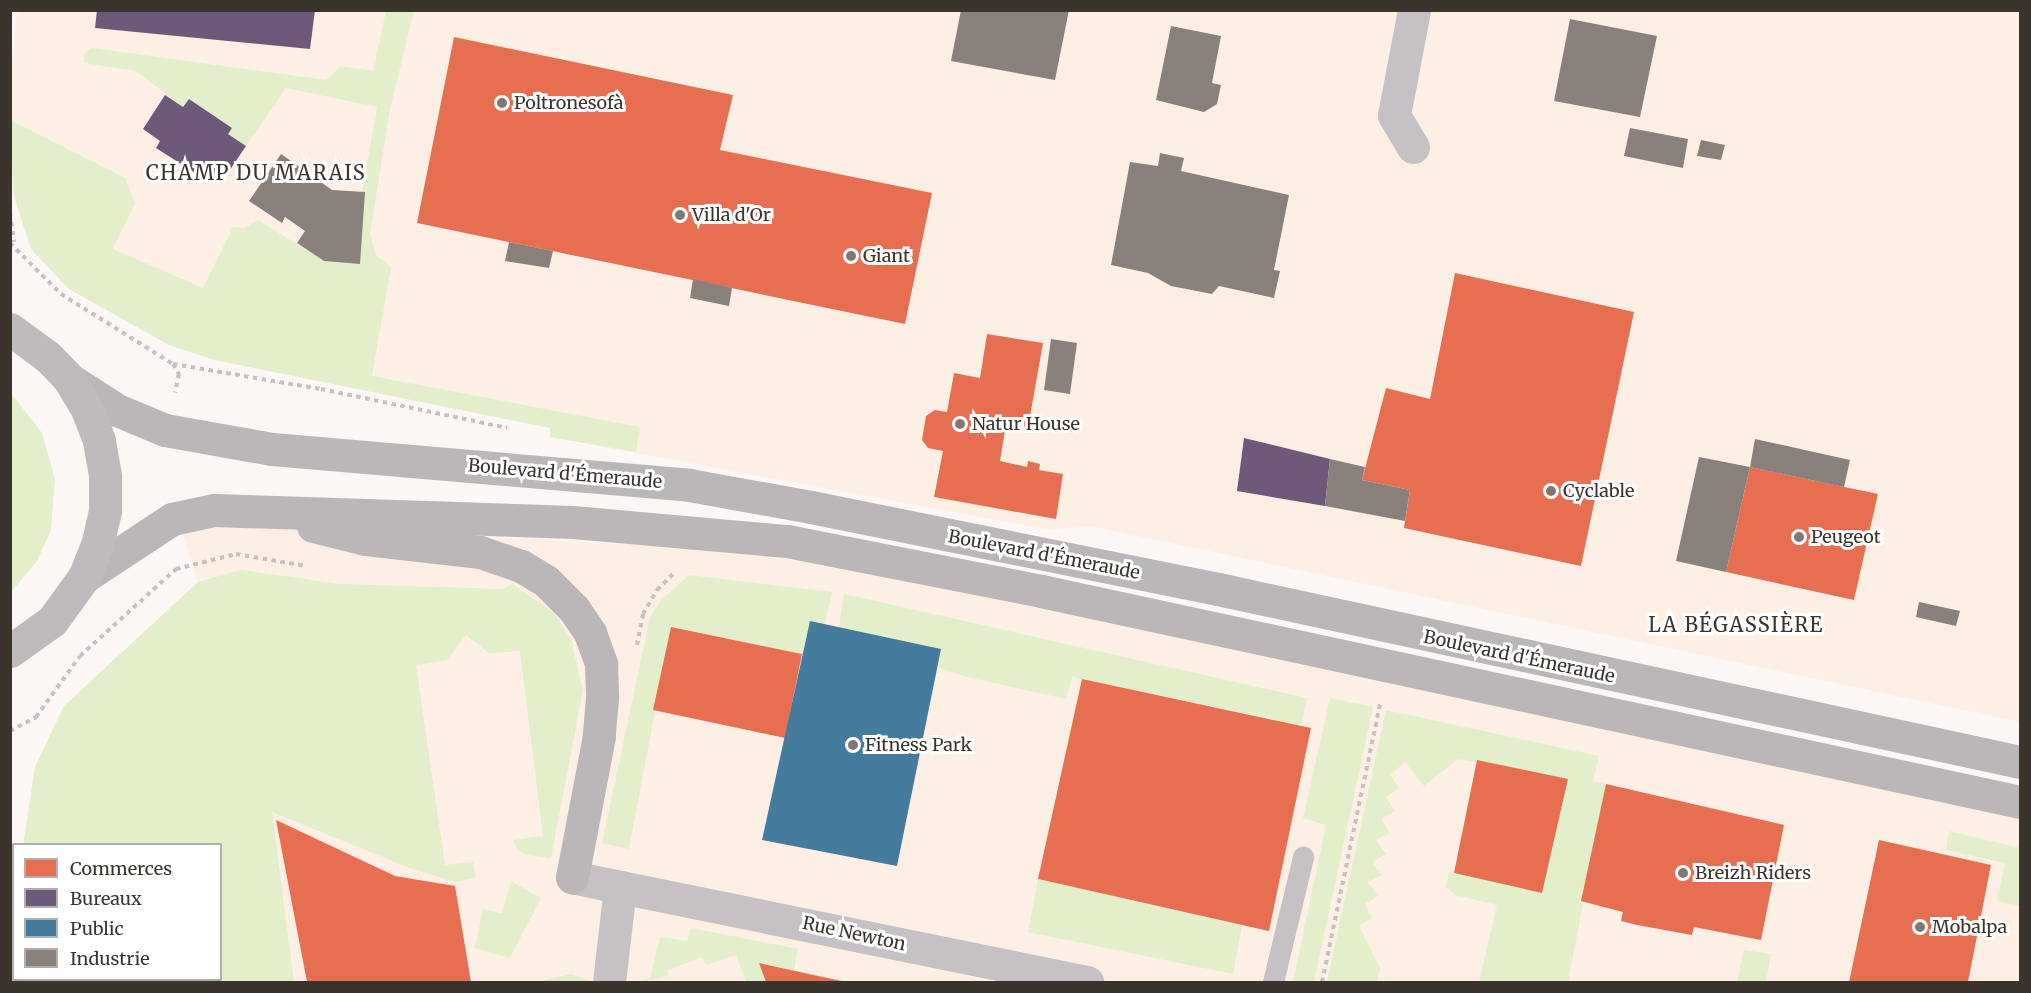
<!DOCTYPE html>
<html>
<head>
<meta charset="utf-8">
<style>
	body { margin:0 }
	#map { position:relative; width:2031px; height:993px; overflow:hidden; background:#fcf7f4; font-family:Merriweather,serif }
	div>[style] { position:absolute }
	.built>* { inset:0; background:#fdefe3 }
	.green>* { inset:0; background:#e2efca }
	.shops>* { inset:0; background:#e76f51 }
	.offices>* { inset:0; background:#6d597a }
	.public>* { inset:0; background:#457b9d }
	.industry>* { inset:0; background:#8a817c }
	.path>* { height:4px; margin-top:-2px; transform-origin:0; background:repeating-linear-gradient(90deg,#c6c2c2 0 4.5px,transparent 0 9px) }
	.service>* { height:21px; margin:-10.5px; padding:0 10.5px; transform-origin:10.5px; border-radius:10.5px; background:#c6c1c4 }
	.minor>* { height:33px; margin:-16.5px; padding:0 16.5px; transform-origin:16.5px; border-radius:16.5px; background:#c6c1c4 }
	.tertiary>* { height:33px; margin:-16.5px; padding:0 16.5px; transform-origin:16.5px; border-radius:16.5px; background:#c6c1c4 }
	.secondary>* { height:33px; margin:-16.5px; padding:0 16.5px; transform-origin:16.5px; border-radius:16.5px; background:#bbb7b9 }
	.primary>* { height:33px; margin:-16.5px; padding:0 16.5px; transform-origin:16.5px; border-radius:16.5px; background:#bfbbbc }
	.dots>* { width:16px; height:16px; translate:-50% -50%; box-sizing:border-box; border:3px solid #fff; border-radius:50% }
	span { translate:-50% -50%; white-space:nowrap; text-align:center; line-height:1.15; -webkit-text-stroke:6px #fff; paint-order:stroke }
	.poi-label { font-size:18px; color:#3b342c }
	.left { translate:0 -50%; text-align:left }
	.street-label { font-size:18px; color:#3b342c }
	.neighbourhood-label { font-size:20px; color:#3b342c; letter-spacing:1.5px }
	.frame { position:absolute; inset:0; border:12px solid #3b342c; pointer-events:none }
	.legend { position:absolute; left:12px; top:843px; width:210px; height:138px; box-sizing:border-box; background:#fff; border:2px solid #b1aeab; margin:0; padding:8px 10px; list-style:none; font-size:18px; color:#3b342c }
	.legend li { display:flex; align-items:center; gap:12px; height:30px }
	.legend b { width:30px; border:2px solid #b1aeab }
</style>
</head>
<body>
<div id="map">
	<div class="built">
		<i style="clip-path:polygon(17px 11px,2020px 11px,2020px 722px,1090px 526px,1050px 530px,550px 437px,550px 428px,215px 360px,169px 345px,69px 289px,31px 249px,14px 196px,10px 146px,10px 84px)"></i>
		<i style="clip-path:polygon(210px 526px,698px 547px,839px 566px,1082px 613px,2020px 813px,2020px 982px,24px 982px,220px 980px,220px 844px,24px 844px,35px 767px,64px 706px,198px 582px,182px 532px)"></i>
	</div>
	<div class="green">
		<i style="clip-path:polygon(386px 11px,414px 11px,390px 109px,370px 234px,376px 255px,391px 267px,372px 376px,640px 427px,636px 452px,550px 437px,550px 428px,215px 360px,169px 345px,69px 289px,31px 249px,14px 196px,10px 120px,125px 178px,135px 203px,113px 249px,203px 288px,233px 227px,244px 228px,258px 220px,324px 261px,359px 264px,362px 192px,377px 107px,286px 88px,246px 146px,228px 134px,232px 128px,189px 99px,183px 107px,136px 71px,84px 63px,84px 54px,92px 48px,326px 80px,341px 66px,373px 71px)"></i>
		<i style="clip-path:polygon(11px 393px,42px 433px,55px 479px,51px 530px,37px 561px,11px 592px)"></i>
		<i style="clip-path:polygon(241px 570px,340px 584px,502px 589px,512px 584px,554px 613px,571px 640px,583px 690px,551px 858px,527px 855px,517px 849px,513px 840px,543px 836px,520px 651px,489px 653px,466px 635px,447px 660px,416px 665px,445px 865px,473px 862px,476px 877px,455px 882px,407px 867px,272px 812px,294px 982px,24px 982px,220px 980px,220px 844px,24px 844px,24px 839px,35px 767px,64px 706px,198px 582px)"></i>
		<i style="clip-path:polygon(689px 575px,832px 592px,825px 624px,810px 621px,802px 654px,671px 627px,629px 849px,602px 843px,650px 617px,661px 600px)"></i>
		<i style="clip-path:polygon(844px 594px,1307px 698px,1301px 725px,1072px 677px,1066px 699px,967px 677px,939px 668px,941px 649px,839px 627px)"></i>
		<i style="clip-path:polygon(1330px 698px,1373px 707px,1314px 982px,1293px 982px,1326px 825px,1303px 818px)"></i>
		<i style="clip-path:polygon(1386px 710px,1599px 756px,1593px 781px,1606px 784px,1568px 982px,1479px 982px,1497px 905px,1455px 895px,1446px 887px,1449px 872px,1542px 893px,1568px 779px,1458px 759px,1424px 786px,1405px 762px,1390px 775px,1399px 788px,1386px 797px,1395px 811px,1381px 819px,1390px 833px,1376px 840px,1386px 854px,1372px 862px,1381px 875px,1368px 882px,1378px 896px,1365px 904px,1372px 918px,1359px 926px,1380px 968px,1377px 982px,1327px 982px)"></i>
		<i style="clip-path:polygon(1949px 831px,2020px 848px,2020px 906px,1997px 901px,2005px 863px,1946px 850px)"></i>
		<i style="clip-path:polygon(1038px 879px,1242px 925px,1233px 974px,1028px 932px)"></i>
		<i style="clip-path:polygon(511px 881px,541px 898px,510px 958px,475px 948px,483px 909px,502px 914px)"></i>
		<i style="clip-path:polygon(691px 928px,798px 949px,794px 970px,759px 963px,766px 982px,746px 982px,736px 955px,706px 965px,702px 957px,668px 970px,668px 976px,639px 982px,650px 978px,660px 937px,687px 941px)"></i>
		<i style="clip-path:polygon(1744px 950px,1771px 954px,1766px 982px,1737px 982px)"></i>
		<i style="clip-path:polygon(571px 974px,593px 982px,537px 982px)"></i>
	</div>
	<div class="shops">
		<i style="clip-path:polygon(454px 37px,733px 95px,720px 150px,932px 193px,905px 324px,417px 223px)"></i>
		<i style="clip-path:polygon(1455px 273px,1634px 312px,1581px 566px,1404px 528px,1410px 490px,1362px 480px,1386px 388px,1430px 399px)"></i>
		<i style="clip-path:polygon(987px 334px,1043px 343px,1028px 428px,1006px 425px,1000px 461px,1027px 467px,1028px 461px,1040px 464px,1039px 470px,1063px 474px,1056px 519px,934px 497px,943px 451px,928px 448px,922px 440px,926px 416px,935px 410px,947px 412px,954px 373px,980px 378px)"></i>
		<i style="clip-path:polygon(1750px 467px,1878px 494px,1854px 600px,1726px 572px)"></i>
		<i style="clip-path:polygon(671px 627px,802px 654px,785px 738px,653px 710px)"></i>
		<i style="clip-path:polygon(1082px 679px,1311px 728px,1269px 931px,1038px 879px)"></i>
		<i style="clip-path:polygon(1477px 760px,1568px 779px,1542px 893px,1454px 873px)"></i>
		<i style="clip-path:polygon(1606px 784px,1784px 825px,1761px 940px,1694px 927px,1692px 935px,1637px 925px,1621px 921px,1623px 912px,1581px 901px)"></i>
		<i style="clip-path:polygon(276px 820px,395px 876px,455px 886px,471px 982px,307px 982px)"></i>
		<i style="clip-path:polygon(1879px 840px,1991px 865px,1968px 982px,1849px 982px)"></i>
		<i style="clip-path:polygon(759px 963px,846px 982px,766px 982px)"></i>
	</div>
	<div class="offices">
		<i style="clip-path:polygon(97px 10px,315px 10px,310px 49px,95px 28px)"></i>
		<i style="clip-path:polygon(165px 95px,183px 107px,189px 99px,232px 128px,228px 134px,246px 146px,221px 183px,203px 171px,200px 176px,156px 148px,160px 141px,143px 129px)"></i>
		<i style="clip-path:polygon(1244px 438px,1330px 459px,1325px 506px,1237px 491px)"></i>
	</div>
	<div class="public">
		<i style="clip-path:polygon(810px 621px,941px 649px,897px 866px,762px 840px)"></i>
	</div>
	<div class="industry">
		<i style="clip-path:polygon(961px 10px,1069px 10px,1055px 80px,951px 61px)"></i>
		<i style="clip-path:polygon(1570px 19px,1657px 36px,1640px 117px,1554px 101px)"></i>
		<i style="clip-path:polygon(1171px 26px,1221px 36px,1212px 83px,1221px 85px,1217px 104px,1204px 112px,1156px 100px)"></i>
		<i style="clip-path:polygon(1630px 128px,1688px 139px,1683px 168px,1624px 156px)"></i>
		<i style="clip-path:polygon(1701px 140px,1725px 145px,1721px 160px,1697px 156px)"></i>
		<i style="clip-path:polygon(1160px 153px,1184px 158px,1181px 171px,1289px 195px,1274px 270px,1280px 271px,1274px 298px,1219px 286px,1212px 294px,1171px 286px,1148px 273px,1111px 265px,1130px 162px,1158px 166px)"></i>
		<i style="clip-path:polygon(281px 154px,332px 190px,365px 192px,360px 264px,324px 261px,297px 243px,305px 231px,285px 217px,282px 223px,249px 201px)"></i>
		<i style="clip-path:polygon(509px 242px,553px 251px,549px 268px,505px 261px)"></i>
		<i style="clip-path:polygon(693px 279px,732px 288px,729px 306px,690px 298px)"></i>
		<i style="clip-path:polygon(1051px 339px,1077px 343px,1070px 394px,1044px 390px)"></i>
		<i style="clip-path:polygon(1755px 439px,1850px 460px,1844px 487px,1750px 467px)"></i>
		<i style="clip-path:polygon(1699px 457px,1750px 467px,1726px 572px,1676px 561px)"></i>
		<i style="clip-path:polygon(1330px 459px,1365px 467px,1362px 480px,1410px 490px,1405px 521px,1325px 506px)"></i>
		<i style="clip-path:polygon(1919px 602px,1960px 611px,1956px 626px,1916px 617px)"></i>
	</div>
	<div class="path">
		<i style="left:10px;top:213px;width:29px;rotate:82deg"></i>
		<i style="left:10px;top:243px;width:72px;rotate:45deg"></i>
		<i style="left:61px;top:294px;width:132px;rotate:32deg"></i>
		<i style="left:173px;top:364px;width:12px;rotate:59deg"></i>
		<i style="left:179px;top:374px;width:19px;rotate:102deg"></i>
		<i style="left:173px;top:364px;width:150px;rotate:9.6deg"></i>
		<i style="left:321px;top:389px;width:190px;rotate:11.8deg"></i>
		<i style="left:637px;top:645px;width:32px;rotate:-79deg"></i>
		<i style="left:643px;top:614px;width:28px;rotate:-60deg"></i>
		<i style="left:657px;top:590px;width:27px;rotate:-45deg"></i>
		<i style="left:10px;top:731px;width:30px;rotate:-28deg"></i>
		<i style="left:36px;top:717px;width:75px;rotate:-54.2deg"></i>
		<i style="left:80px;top:656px;width:130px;rotate:-42.2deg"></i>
		<i style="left:176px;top:569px;width:62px;rotate:-14deg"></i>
		<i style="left:236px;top:554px;width:71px;rotate:9.7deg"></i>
		<i style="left:1322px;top:982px;width:284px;rotate:-78.2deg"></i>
	</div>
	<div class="service">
		<i style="left:1273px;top:982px;width:129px;rotate:-76.5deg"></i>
	</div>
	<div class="minor">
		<i style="left:1413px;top:147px;width:37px;rotate:-121deg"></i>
		<i style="left:1394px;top:115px;width:107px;rotate:-79.2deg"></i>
		<i style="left:620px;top:887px;width:477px;rotate:11.5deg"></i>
	</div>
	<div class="tertiary">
		<i style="left:572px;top:877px;width:49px;rotate:11.8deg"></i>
		<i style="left:620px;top:887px;width:96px;rotate:96.6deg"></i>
	</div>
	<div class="secondary">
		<i style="left:69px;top:379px;width:57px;rotate:32.9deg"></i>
		<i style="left:117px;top:410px;width:52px;rotate:22.6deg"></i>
		<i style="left:165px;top:430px;width:109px;rotate:10.1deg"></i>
		<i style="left:272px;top:449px;width:419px;rotate:4.9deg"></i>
		<i style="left:689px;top:485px;width:124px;rotate:10.2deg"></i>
		<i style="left:811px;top:507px;width:415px;rotate:11.4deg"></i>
		<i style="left:1218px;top:589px;width:820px;rotate:12.17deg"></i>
		<i style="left:313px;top:526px;width:55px;rotate:13.8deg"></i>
		<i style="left:366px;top:539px;width:115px;rotate:6.5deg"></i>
		<i style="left:480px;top:552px;width:43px;rotate:18.9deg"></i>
		<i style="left:521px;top:566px;width:29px;rotate:31deg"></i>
		<i style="left:546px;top:581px;width:40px;rotate:45deg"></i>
		<i style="left:574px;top:609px;width:29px;rotate:56deg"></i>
		<i style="left:590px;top:633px;width:33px;rotate:70deg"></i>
		<i style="left:601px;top:664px;width:34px;rotate:88deg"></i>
		<i style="left:602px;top:698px;width:38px;rotate:95deg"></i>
		<i style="left:599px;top:736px;width:144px;rotate:100.8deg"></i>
		<i style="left:84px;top:577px;width:105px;rotate:-33.4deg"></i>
		<i style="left:172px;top:519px;width:43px;rotate:-12.1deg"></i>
		<i style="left:214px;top:510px;width:359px;rotate:1.9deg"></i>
		<i style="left:573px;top:522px;width:215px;rotate:5.1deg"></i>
		<i style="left:787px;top:541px;width:259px;rotate:11.1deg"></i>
		<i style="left:1041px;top:591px;width:1001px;rotate:12.16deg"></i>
	</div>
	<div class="primary">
		<i style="left:10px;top:329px;width:47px;rotate:36.4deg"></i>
		<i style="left:48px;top:357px;width:30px;rotate:46deg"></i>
		<i style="left:69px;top:379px;width:35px;rotate:59deg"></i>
		<i style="left:87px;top:409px;width:34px;rotate:69deg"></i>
		<i style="left:99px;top:441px;width:36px;rotate:80deg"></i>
		<i style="left:105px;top:476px;width:35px;rotate:90deg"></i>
		<i style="left:105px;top:511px;width:35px;rotate:103deg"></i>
		<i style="left:97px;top:545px;width:35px;rotate:112deg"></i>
		<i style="left:84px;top:577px;width:54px;rotate:126deg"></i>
		<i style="left:52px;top:621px;width:52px;rotate:144.5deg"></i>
	</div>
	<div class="dots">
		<i style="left:502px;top:103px;background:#7f7872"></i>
		<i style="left:680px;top:215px;background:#7f7872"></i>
		<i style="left:851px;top:256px;background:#7f7872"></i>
		<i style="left:960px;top:424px;background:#7f7872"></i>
		<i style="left:1551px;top:491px;background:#7f7872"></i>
		<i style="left:1799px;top:537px;background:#7f7872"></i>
		<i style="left:853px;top:745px;background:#7f7872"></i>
		<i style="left:1683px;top:873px;background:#7f7872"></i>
		<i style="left:1920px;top:927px;background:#7f7872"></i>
	</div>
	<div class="poi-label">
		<span class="left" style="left:514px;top:103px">Poltronesofà</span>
		<span class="left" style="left:692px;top:215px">Villa d'Or</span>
		<span class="left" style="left:863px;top:256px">Giant</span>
		<span class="left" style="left:972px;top:424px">Natur House</span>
		<span class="left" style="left:1563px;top:491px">Cyclable</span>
		<span class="left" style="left:1811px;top:537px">Peugeot</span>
		<span class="left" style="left:865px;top:745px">Fitness Park</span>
		<span class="left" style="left:1695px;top:873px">Breizh Riders</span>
		<span class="left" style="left:1932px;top:927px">Mobalpa</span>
	</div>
	<div class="street-label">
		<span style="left:565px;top:474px;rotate:5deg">Boulevard d'Émeraude</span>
		<span style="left:1044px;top:555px;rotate:11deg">Boulevard d'Émeraude</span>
		<span style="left:1519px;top:657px;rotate:12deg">Boulevard d'Émeraude</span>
		<span style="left:854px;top:934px;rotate:12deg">Rue Newton</span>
	</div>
	<div class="neighbourhood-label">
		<span style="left:256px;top:172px">CHAMP DU MARAIS</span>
		<span style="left:1736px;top:624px">LA BÉGASSIÈRE</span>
	</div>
	<div class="frame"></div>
	<ul class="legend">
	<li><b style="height:16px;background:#e76f51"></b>Commerces</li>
	<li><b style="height:16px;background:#6d597a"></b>Bureaux</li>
	<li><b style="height:16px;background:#457b9d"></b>Public</li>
	<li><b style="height:16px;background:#8a817c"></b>Industrie</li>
	</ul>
</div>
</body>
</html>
